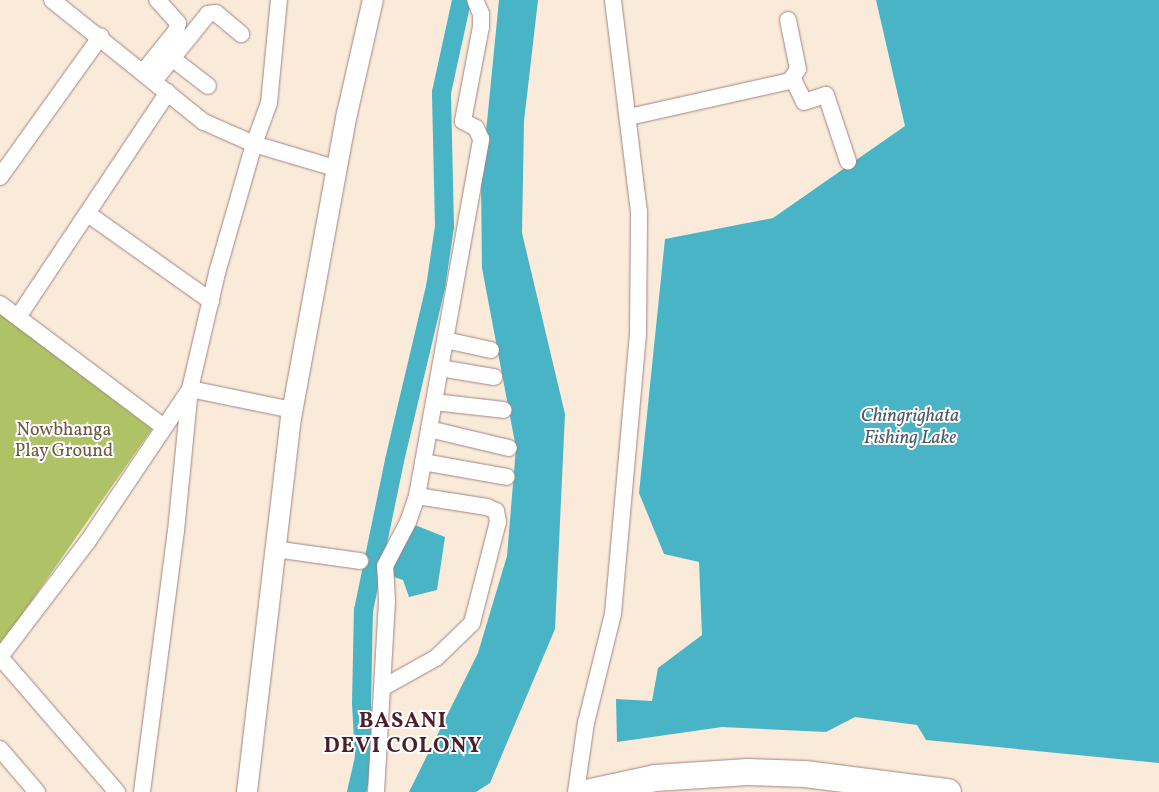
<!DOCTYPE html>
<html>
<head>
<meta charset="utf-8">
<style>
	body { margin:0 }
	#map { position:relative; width:1159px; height:792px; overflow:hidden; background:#f9ead9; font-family:Vollkorn,serif }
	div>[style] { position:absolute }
	.green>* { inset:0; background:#afc265 }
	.water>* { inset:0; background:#49b4c6 }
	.canal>* { height:19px; margin:-9.5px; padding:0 9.5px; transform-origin:9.5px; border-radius:9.5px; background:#49b4c6 }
	.roads { filter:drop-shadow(0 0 1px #a28482) drop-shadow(0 0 1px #a28482) }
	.minor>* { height:16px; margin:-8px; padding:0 8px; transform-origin:8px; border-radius:8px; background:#fff }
	.tertiary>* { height:20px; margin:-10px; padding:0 10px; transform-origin:10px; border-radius:10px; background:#fff }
	.primary>* { height:26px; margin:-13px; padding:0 13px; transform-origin:13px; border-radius:13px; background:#fff }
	span { translate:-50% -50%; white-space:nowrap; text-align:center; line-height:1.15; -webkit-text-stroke:4px #fff; paint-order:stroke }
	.park-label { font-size:18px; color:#6d583f }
	.water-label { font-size:19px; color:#4a5b69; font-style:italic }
	.district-label { font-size:22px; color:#4a1f2b; font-weight:700; letter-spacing:1px }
</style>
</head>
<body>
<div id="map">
	<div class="green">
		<i style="clip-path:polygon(0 313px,152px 429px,0 646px)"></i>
	</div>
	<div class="water">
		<i style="clip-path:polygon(499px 0,538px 0,524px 121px,522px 233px,565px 414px,555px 629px,490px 783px,476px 792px,409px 792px,478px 653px,507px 556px,516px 448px,482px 268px,481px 183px)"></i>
		<i style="clip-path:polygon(876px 0,1159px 0,1159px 763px,926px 740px,917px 725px,855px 717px,826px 732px,722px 727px,617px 742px,616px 699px,652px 701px,658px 668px,702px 635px,699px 562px,664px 554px,639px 493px,665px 239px,773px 218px,905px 126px)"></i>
		<i style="clip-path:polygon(415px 525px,445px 537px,437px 590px,409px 597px,403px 580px,388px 575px)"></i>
	</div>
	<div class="canal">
		<i style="left:356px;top:792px;width:35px;rotate:-77deg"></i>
		<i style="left:364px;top:758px;width:55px;rotate:-93.1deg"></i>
		<i style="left:361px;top:703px;width:93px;rotate:-88.8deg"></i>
		<i style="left:363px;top:610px;width:153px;rotate:-78.3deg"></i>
		<i style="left:394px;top:460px;width:178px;rotate:-76.7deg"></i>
		<i style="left:435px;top:287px;width:62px;rotate:-81.6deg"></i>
		<i style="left:444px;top:226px;width:134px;rotate:-91.3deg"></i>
		<i style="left:441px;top:92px;width:94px;rotate:-77.7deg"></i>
	</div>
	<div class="roads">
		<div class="minor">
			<i style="left:52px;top:0;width:195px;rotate:38.8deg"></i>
			<i style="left:204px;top:122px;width:55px;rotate:23.7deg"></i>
			<i style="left:254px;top:144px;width:88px;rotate:16.6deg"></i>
			<i style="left:173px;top:59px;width:44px;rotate:37.6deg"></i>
			<i style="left:143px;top:72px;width:53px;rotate:-51.2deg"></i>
			<i style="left:176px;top:31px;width:8px;rotate:-76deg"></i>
			<i style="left:178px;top:23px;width:31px;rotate:-132deg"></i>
			<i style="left:793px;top:79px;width:25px;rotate:64deg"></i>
			<i style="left:804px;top:102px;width:23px;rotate:-18deg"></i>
			<i style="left:826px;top:95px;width:70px;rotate:71.6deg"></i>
			<i style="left:154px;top:81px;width:86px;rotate:-51.1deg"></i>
			<i style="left:208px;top:14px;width:8px;rotate:-7deg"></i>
			<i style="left:216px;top:13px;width:33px;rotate:40deg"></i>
			<i style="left:629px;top:117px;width:165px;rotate:-12.6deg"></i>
			<i style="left:790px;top:81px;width:14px;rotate:-56deg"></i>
			<i style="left:798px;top:69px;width:50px;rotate:-101.5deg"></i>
			<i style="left:0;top:177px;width:173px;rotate:-54.4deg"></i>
			<i style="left:88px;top:214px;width:151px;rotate:35.3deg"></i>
			<i style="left:0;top:304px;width:205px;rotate:36.9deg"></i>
			<i style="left:18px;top:317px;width:270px;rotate:-56.3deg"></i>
			<i style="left:445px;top:340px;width:47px;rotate:12.3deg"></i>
			<i style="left:440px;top:368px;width:55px;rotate:9.5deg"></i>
			<i style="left:434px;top:402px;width:70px;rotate:6.5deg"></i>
			<i style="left:429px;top:429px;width:82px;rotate:13.4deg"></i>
			<i style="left:423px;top:462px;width:85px;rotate:10.1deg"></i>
			<i style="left:274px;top:549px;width:87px;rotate:7.9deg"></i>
			<i style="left:0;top:657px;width:146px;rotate:-52.8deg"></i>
			<i style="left:88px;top:541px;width:183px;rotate:-56.1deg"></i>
			<i style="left:190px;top:389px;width:104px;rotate:11.6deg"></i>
			<i style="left:0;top:657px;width:179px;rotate:49.1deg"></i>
			<i style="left:382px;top:688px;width:62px;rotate:-29.1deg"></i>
			<i style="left:436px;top:658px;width:50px;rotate:-44.2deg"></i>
			<i style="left:472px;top:623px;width:104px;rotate:-75.6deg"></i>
			<i style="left:498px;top:522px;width:11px;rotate:-100deg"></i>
			<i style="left:496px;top:511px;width:10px;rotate:-156deg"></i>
			<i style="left:487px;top:507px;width:71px;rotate:-171.1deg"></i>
			<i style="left:0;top:749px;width:57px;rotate:49.3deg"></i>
			<i style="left:142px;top:792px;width:263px;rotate:-82.6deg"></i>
			<i style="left:176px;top:531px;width:143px;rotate:-84.4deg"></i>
			<i style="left:190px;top:389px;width:119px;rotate:-76.9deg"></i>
			<i style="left:217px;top:273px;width:134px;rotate:-74deg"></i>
			<i style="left:254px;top:144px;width:44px;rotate:-69.9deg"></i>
			<i style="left:269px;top:103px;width:103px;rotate:-84.5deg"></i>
			<i style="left:376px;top:792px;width:191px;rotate:-86.7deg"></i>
			<i style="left:387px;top:601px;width:35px;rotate:-93deg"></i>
			<i style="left:385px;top:566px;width:50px;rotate:-62.4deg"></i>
			<i style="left:408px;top:522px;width:28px;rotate:-71deg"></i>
			<i style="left:417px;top:496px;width:363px;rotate:-79.8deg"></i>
			<i style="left:481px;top:139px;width:12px;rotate:-114deg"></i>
			<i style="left:476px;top:128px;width:15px;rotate:-152deg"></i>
			<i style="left:463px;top:121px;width:96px;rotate:-79.2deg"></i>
			<i style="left:481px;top:27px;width:13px;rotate:-90deg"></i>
			<i style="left:481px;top:14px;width:15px;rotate:-113deg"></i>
			<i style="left:576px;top:792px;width:70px;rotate:-81.8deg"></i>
			<i style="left:586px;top:723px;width:112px;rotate:-76.1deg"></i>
			<i style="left:613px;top:614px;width:281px;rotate:-84.9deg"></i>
			<i style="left:638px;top:334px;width:122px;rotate:-89.5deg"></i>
			<i style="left:639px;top:212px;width:214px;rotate:-97deg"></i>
		</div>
		<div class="tertiary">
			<i style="left:247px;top:792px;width:377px;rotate:-83.3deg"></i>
			<i style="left:291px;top:418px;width:309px;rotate:-79.6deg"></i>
			<i style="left:347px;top:114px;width:117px;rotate:-77.2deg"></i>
		</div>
		<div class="primary">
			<i style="left:591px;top:792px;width:66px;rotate:-12.3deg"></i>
			<i style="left:655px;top:778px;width:93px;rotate:-3.7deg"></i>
			<i style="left:748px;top:772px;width:57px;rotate:2deg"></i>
			<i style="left:805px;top:774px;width:144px;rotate:7.2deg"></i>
		</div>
	</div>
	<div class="park-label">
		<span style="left:64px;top:442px">Nowbhanga<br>Play Ground</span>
	</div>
	<div class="water-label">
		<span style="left:910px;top:428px">Chingrighata<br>Fishing Lake</span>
	</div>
	<div class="district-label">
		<span style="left:403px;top:734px">BASANI<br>DEVI COLONY</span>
	</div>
</div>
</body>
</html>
